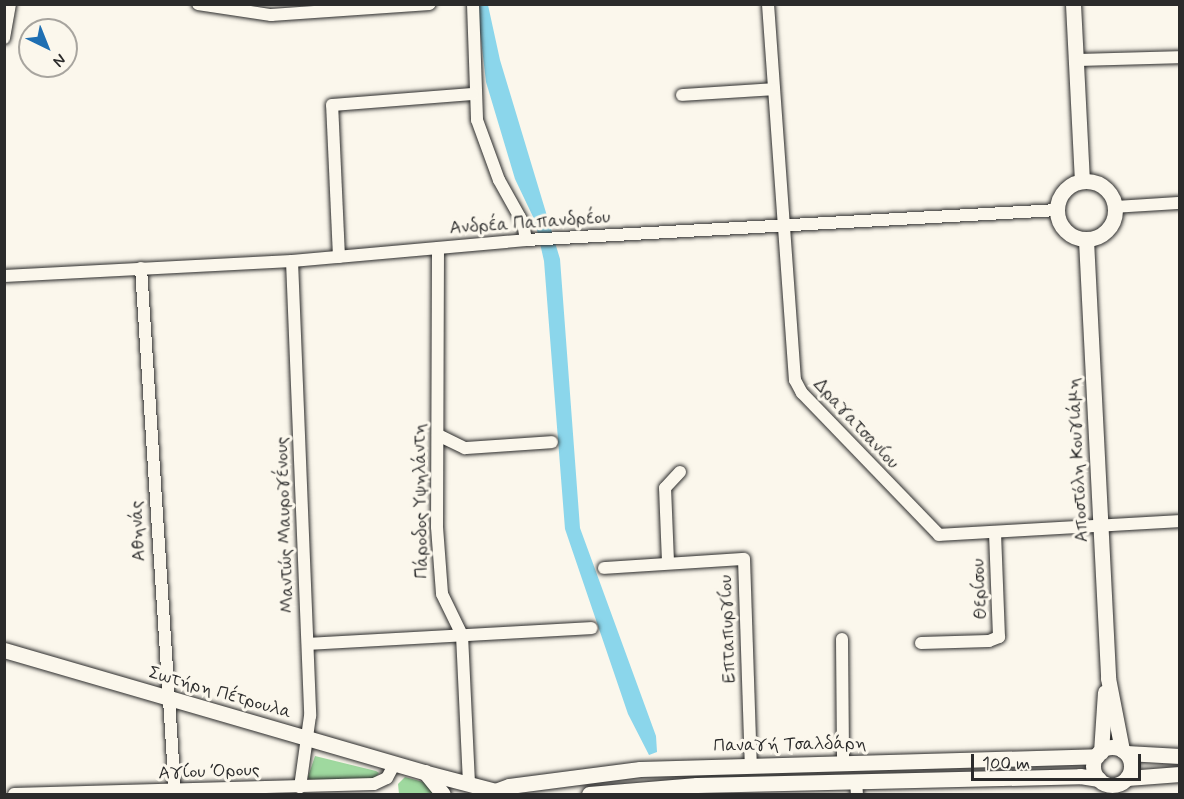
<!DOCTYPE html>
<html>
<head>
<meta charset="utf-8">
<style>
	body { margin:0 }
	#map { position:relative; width:1184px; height:799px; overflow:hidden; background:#fbf7ec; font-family:Mynerve,sans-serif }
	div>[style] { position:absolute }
	.green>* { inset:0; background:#9fd99f }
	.water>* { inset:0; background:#8bd6eb }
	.roads { filter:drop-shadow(0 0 2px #2b2b2b) drop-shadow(0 0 2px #2b2b2b) }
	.minor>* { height:12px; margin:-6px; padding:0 6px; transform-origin:6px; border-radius:6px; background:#fbf7ec }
	.tertiary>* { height:15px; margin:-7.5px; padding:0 7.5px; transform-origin:7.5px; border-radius:7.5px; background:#fbf7ec }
	.tertiary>.ring { margin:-7.5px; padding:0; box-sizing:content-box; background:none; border:15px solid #fbf7ec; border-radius:50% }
	span { translate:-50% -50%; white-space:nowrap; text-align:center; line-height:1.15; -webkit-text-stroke:6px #fbf7ec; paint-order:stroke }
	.street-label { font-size:18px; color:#2b2b2b }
	.frame { position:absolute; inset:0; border:6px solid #2b2b2b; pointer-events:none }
	.north { position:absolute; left:18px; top:18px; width:60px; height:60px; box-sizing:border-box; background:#fbf7ec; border:2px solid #a8a59f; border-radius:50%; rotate:137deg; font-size:16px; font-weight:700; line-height:24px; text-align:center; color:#2b2b2b }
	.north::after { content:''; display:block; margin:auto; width:21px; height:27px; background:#1f6fb2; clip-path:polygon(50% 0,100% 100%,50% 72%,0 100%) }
	.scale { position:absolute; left:971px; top:754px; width:170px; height:27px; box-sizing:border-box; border:3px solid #2b2b2b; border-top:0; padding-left:8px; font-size:18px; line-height:21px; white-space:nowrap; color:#2b2b2b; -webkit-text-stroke:4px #fbf7ec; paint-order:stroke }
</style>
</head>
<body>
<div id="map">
	<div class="green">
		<i style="clip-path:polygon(315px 756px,376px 771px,379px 773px,374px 779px,311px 781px,308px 777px)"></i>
		<i style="clip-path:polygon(405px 777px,427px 783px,436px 794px,399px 794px,398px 784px)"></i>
	</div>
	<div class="water">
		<i style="clip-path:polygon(477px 5px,488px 5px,500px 60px,560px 259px,580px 528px,656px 736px,657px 752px,649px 755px,628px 714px,565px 529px,544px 261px,535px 221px,515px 179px,486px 82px)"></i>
	</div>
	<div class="roads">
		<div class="minor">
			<i style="left:198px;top:4px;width:74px;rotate:8.6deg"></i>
			<i style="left:271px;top:15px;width:159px;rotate:-4deg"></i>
			<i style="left:473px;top:4px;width:116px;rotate:88deg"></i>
			<i style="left:477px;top:120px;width:64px;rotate:69.9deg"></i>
			<i style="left:499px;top:180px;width:49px;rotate:60.8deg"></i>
			<i style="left:523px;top:223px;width:17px;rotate:80deg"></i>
			<i style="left:768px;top:4px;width:377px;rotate:85.9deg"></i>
			<i style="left:795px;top:380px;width:15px;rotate:62deg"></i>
			<i style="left:802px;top:393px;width:197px;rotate:46deg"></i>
			<i style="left:939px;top:535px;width:241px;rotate:-3.3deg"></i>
			<i style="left:4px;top:38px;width:35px;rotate:-80deg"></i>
			<i style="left:1075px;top:60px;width:105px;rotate:-1.6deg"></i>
			<i style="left:682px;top:95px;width:92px;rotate:-3.7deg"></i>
			<i style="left:1114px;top:207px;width:66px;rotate:-3.5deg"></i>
			<i style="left:438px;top:248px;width:279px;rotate:90.2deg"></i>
			<i style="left:437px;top:527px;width:67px;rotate:85.7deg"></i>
			<i style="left:442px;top:594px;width:46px;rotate:64deg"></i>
			<i style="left:462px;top:635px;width:149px;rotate:87.3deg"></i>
			<i style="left:339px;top:257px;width:152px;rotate:-92.6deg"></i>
			<i style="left:332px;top:105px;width:141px;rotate:-4.5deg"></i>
			<i style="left:292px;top:261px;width:455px;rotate:87.7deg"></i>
			<i style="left:310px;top:716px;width:72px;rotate:98deg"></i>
			<i style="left:141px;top:268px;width:525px;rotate:86.29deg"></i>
			<i style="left:4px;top:276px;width:288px;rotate:-3deg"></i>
			<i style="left:292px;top:261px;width:235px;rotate:-5.1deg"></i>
			<i style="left:526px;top:240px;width:533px;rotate:-3.23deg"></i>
			<i style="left:438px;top:435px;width:30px;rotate:26deg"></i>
			<i style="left:465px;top:448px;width:87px;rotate:-3.9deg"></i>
			<i style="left:668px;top:562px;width:74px;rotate:-92.3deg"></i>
			<i style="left:665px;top:488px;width:22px;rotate:-47deg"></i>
			<i style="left:604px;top:568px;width:140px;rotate:-3.7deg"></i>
			<i style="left:744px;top:559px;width:207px;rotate:88.1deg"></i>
			<i style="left:842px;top:639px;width:124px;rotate:89.5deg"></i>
			<i style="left:921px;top:643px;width:68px;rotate:-1.7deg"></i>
			<i style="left:989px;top:641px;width:11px;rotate:-22deg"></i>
			<i style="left:999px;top:637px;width:105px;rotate:-92.2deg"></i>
			<i style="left:308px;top:644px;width:284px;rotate:-3.2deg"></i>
			<i style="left:856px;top:781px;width:13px;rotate:86deg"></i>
			<i style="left:14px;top:794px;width:360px;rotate:-1.6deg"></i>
			<i style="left:374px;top:784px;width:14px;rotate:-25deg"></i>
			<i style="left:387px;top:778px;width:17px;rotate:-62deg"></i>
		</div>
		<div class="tertiary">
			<i style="left:1073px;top:4px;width:177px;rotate:87.1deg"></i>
			<i class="ring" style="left:1057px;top:181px;width:43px;height:43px"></i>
			<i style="left:1086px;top:240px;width:439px;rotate:87.1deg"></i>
			<i style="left:1108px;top:678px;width:73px;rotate:79deg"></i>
			<i style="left:4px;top:650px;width:438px;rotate:16.2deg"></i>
			<i style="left:425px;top:772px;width:28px;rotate:51deg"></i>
			<i class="ring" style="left:1093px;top:747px;width:23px;height:23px"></i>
			<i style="left:1101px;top:752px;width:60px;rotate:-86.2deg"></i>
			<i style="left:1126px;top:753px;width:54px;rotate:3.2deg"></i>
			<i style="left:427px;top:773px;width:71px;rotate:14.6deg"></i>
			<i style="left:1127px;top:778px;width:53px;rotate:-4.3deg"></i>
			<i style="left:487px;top:794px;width:23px;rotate:-20deg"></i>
			<i style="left:509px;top:786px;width:132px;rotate:-7.4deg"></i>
			<i style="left:640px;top:769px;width:457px;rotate:-1.6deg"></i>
			<i style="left:589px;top:794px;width:108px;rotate:-4.8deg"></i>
			<i style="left:697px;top:785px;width:383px;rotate:-1.3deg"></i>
			<i style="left:1080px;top:776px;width:19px;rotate:9deg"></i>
		</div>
	</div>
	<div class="street-label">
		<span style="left:530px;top:223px;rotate:-4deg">Ανδρέα Παπανδρέου</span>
		<span style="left:856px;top:424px;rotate:47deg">Δραγατσανίου</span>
		<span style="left:1078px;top:460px;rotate:-93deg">Αποστόλη Κουγιάμη</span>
		<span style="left:421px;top:501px;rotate:-91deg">Πάροδος Υψηλάντη</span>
		<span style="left:285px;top:525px;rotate:-92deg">Μαντώς Μαυρογένους</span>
		<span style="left:138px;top:531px;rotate:-93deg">Αθηνάς</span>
		<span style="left:980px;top:589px;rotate:-93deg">Θερίσου</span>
		<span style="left:728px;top:629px;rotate:-92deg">Επταπυργίου</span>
		<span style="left:220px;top:693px;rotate:16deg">Σωτήρη Πέτρουλα</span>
		<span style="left:790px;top:745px;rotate:-1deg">Παναγή Τσαλδάρη</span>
		<span style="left:209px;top:772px;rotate:-2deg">Αγίου Όρους</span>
	</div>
	<div class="frame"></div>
	<div class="north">N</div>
	<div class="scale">100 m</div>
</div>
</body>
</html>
